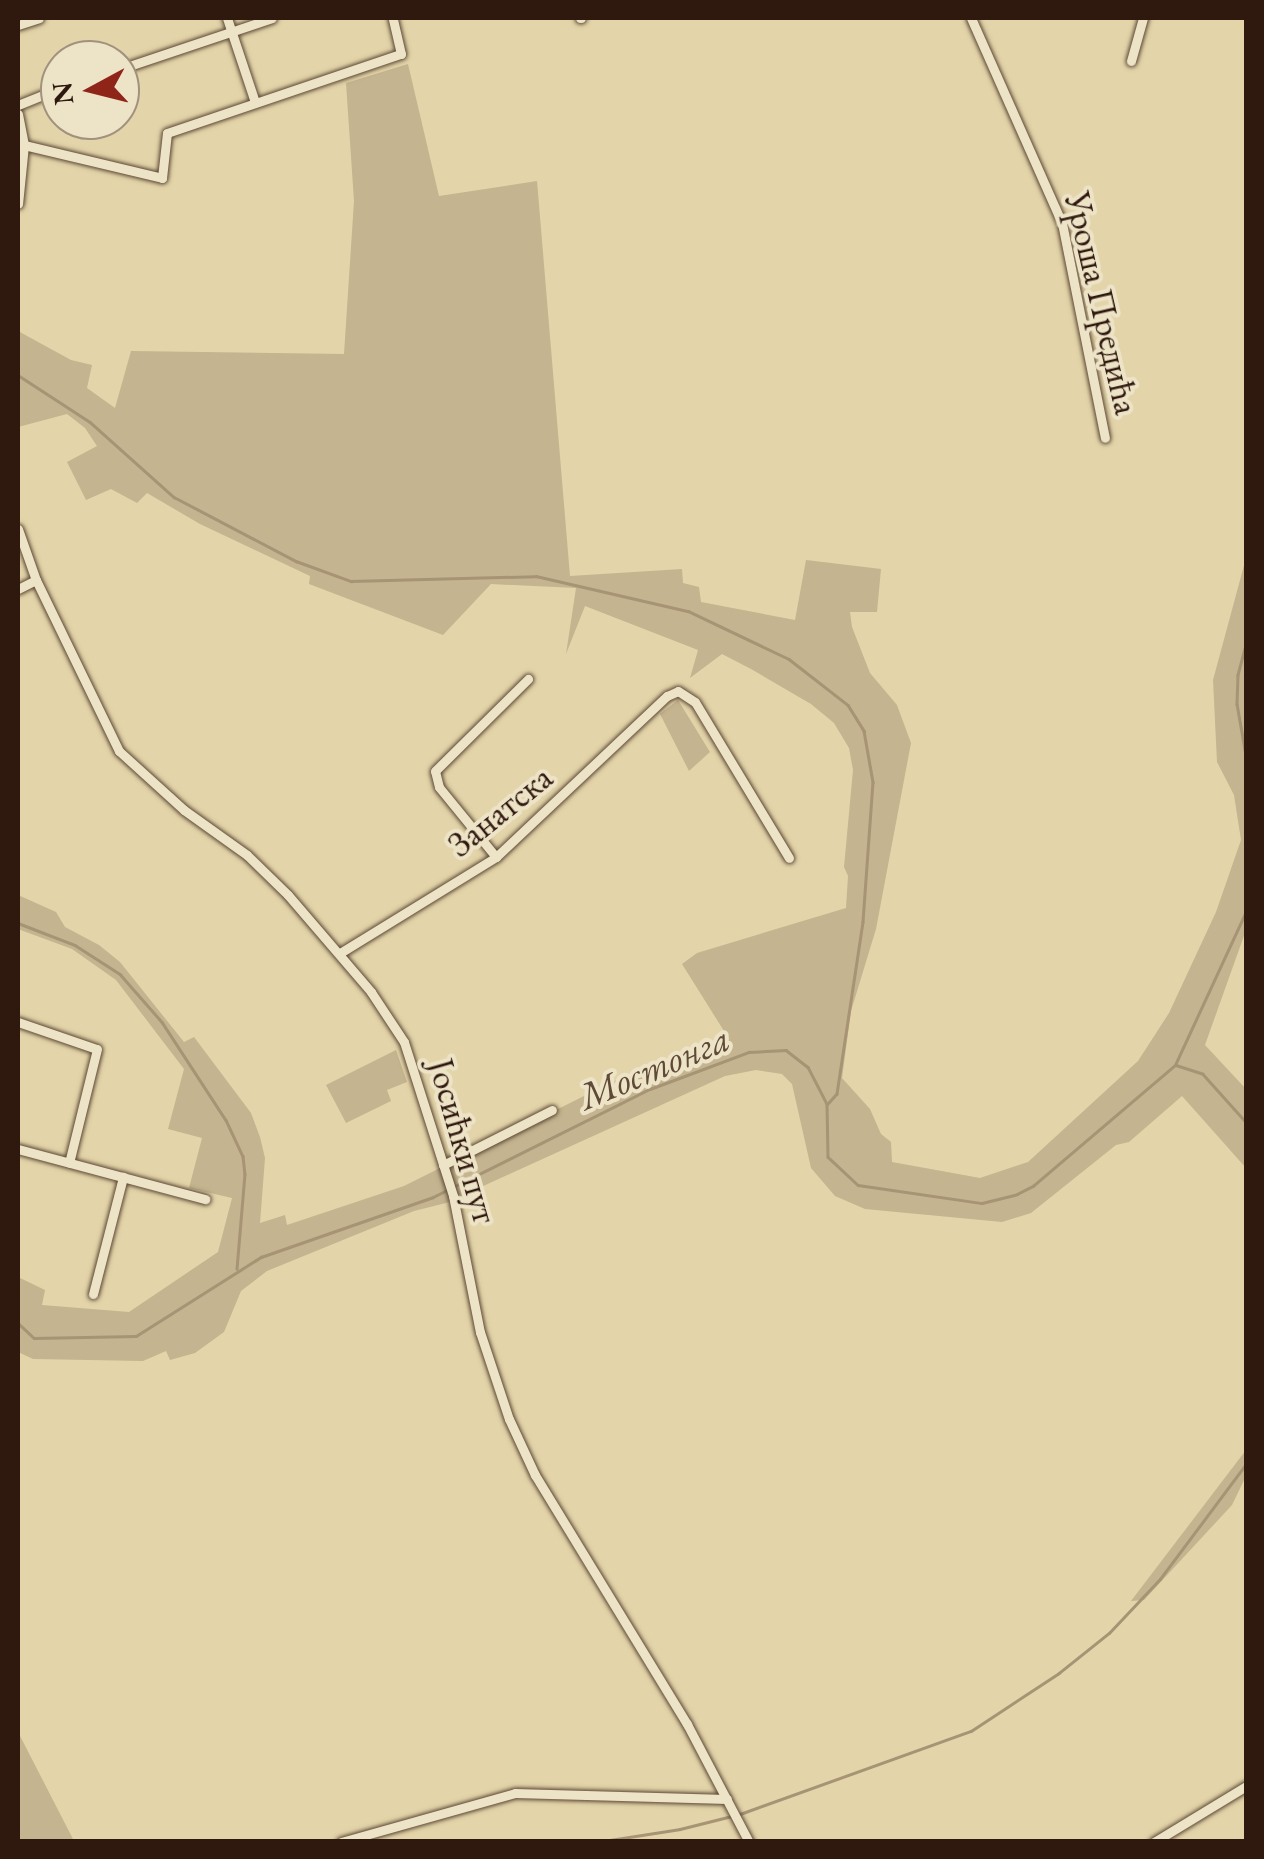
<!DOCTYPE html>
<html>
<head>
<meta charset="utf-8">
<style>
	body { margin:0 }
	#map { position:relative; width:1264px; height:1859px; overflow:hidden; background:#e3d4a9; font-family:"EB Garamond",serif }
	div>[style] { position:absolute }
	.green>* { inset:0; background:#c4b48f }
	.stream>* { height:2.5px; margin:-1.25px; padding:0 1.25px; transform-origin:1.25px; border-radius:1.25px; background:#a69474 }
	.roads { filter:drop-shadow(0 0 2px #5c4835) drop-shadow(0 0 2px #5c4835) }
	.minor>* { height:9px; margin:-4.5px; padding:0 4.5px; transform-origin:4.5px; border-radius:4.5px; background:#ede3c7 }
	span { translate:-50% -50%; white-space:nowrap; text-align:center; line-height:1.15; -webkit-text-stroke:8px #ede3c7; paint-order:stroke }
	.street-label { font-size:35px; color:#2f190e }
	.water-label { font-size:38px; color:#5f4a37; font-style:italic }
	.frame { position:absolute; inset:0; border:20px solid #2f190e; pointer-events:none }
	.north { position:absolute; left:40px; top:40px; width:100px; height:100px; box-sizing:border-box; background:#ede3c7; border:2px solid #a1927d; border-radius:50%; rotate:263deg; font-size:28px; font-weight:700; line-height:40px; text-align:center; color:#2f190e }
	.north::after { content:''; display:block; margin:auto; width:35px; height:45px; background:#8f2418; clip-path:polygon(50% 0,100% 100%,50% 72%,0 100%) }
</style>
</head>
<body>
<div id="map">
	<div class="green">
		<i style="clip-path:polygon(408px 64px,439px 196px,537px 181px,570px 576px,682px 569px,683px 583px,699px 587px,701px 602px,795px 620px,806px 560px,881px 569px,877px 612px,850px 612px,852px 627px,870px 673px,897px 705px,911px 743px,876px 929px,851px 1011px,842px 1078px,870px 1109px,881px 1134px,891px 1142px,892px 1162px,980px 1178px,1028px 1162px,1138px 1061px,1169px 1013px,1216px 912px,1241px 840px,1234px 795px,1217px 762px,1213px 680px,1246px 558px,1246px 930px,1205px 1045px,1246px 1089px,1246px 1168px,1182px 1096px,1129px 1142px,1116px 1145px,1031px 1213px,1002px 1222px,865px 1209px,835px 1196px,811px 1168px,792px 1084px,782px 1074px,756px 1070px,725px 1076px,446px 1203px,414px 1211px,267px 1271px,241px 1291px,224px 1332px,195px 1353px,170px 1360px,166px 1351px,143px 1361px,33px 1359px,18px 1352px,18px 1277px,45px 1290px,42px 1305px,129px 1312px,218px 1252px,232px 1198px,189px 1188px,202px 1138px,168px 1129px,184px 1069px,116px 980px,72px 949px,18px 929px,18px 895px,56px 912px,65px 927px,99px 945px,120px 962px,184px 1042px,194px 1037px,251px 1113px,260px 1137px,265px 1158px,260px 1223px,285px 1215px,287px 1225px,404px 1186px,614px 1081px,729px 1039px,682px 964px,697px 953px,846px 908px,848px 876px,844px 867px,853px 770px,849px 748px,834px 723px,811px 704px,751px 669px,722px 654px,690px 678px,698px 650px,585px 606px,566px 654px,576px 588px,491px 584px,443px 635px,309px 584px,310px 576px,200px 524px,147px 493px,137px 503px,111px 489px,86px 500px,67px 462px,97px 446px,85px 428px,67px 414px,18px 427px,18px 331px,71px 360px,92px 365px,87px 388px,115px 408px,131px 351px,344px 354px,354px 201px,346px 83px)"></i>
		<i style="clip-path:polygon(678px 700px,710px 752px,689px 771px,660px 714px)"></i>
		<i style="clip-path:polygon(396px 1050px,407px 1082px,387px 1090px,391px 1101px,346px 1123px,326px 1085px)"></i>
		<i style="clip-path:polygon(1246px 1450px,1246px 1476px,1232px 1505px,1144px 1600px,1131px 1601px)"></i>
		<i style="clip-path:polygon(18px 1732px,74px 1841px,18px 1841px)"></i>
	</div>
	<div class="stream">
		<i style="left:18px;top:375px;width:86px;rotate:33.1deg"></i>
		<i style="left:90px;top:422px;width:113px;rotate:41.8deg"></i>
		<i style="left:174px;top:497px;width:138px;rotate:27.7deg"></i>
		<i style="left:296px;top:561px;width:59px;rotate:20deg"></i>
		<i style="left:351px;top:581px;width:185px;rotate:-1.5deg"></i>
		<i style="left:536px;top:576px;width:156px;rotate:13deg"></i>
		<i style="left:688px;top:611px;width:112px;rotate:25.4deg"></i>
		<i style="left:789px;top:659px;width:75px;rotate:37.9deg"></i>
		<i style="left:848px;top:705px;width:31px;rotate:58deg"></i>
		<i style="left:864px;top:731px;width:52px;rotate:80deg"></i>
		<i style="left:873px;top:782px;width:140px;rotate:94.1deg"></i>
		<i style="left:863px;top:922px;width:174px;rotate:98.6deg"></i>
		<i style="left:837px;top:1094px;width:12px;rotate:132deg"></i>
		<i style="left:1246px;top:645px;width:31px;rotate:105deg"></i>
		<i style="left:1238px;top:675px;width:29px;rotate:92deg"></i>
		<i style="left:1237px;top:704px;width:52px;rotate:80deg"></i>
		<i style="left:18px;top:923px;width:61px;rotate:21.1deg"></i>
		<i style="left:75px;top:945px;width:54px;rotate:32.8deg"></i>
		<i style="left:120px;top:974px;width:64px;rotate:48.8deg"></i>
		<i style="left:162px;top:1022px;width:117px;rotate:56.9deg"></i>
		<i style="left:226px;top:1120px;width:40px;rotate:65deg"></i>
		<i style="left:243px;top:1156px;width:18px;rotate:84deg"></i>
		<i style="left:245px;top:1174px;width:95px;rotate:94.8deg"></i>
		<i style="left:1176px;top:1065px;width:28px;rotate:18deg"></i>
		<i style="left:1203px;top:1074px;width:64px;rotate:48.1deg"></i>
		<i style="left:18px;top:1323px;width:22px;rotate:43deg"></i>
		<i style="left:34px;top:1338px;width:102px;rotate:-1.1deg"></i>
		<i style="left:136px;top:1336px;width:148px;rotate:-32.3deg"></i>
		<i style="left:261px;top:1257px;width:182px;rotate:-19.2deg"></i>
		<i style="left:433px;top:1197px;width:242px;rotate:-26.5deg"></i>
		<i style="left:650px;top:1089px;width:106px;rotate:-20.5deg"></i>
		<i style="left:749px;top:1052px;width:37px;rotate:-3deg"></i>
		<i style="left:786px;top:1050px;width:28px;rotate:38deg"></i>
		<i style="left:808px;top:1067px;width:42px;rotate:62.8deg"></i>
		<i style="left:827px;top:1104px;width:53px;rotate:88.9deg"></i>
		<i style="left:828px;top:1157px;width:41px;rotate:43deg"></i>
		<i style="left:858px;top:1185px;width:125px;rotate:8.3deg"></i>
		<i style="left:982px;top:1203px;width:36px;rotate:-14deg"></i>
		<i style="left:1017px;top:1194px;width:18px;rotate:-27deg"></i>
		<i style="left:1033px;top:1186px;width:187px;rotate:-40.4deg"></i>
		<i style="left:1175px;top:1065px;width:170px;rotate:-65.2deg"></i>
		<i style="left:740px;top:1814px;width:245px;rotate:-19.8deg"></i>
		<i style="left:971px;top:1731px;width:105px;rotate:-33.4deg"></i>
		<i style="left:1059px;top:1673px;width:64px;rotate:-38.7deg"></i>
		<i style="left:1109px;top:1633px;width:74px;rotate:-46.6deg"></i>
		<i style="left:1160px;top:1579px;width:144px;rotate:-53.2deg"></i>
		<i style="left:597px;top:1842px;width:84px;rotate:-8.9deg"></i>
		<i style="left:680px;top:1829px;width:54px;rotate:-14deg"></i>
	</div>
	<div class="roads">
		<div class="minor">
			<i style="left:227px;top:18px;width:89px;rotate:71.6deg"></i>
			<i style="left:580px;top:18px;width:1px"></i>
			<i style="left:971px;top:18px;width:224px;rotate:66.1deg"></i>
			<i style="left:1062px;top:223px;width:219px;rotate:78.7deg"></i>
			<i style="left:18px;top:25px;width:22px;rotate:-18deg"></i>
			<i style="left:1131px;top:61px;width:45px;rotate:-74.4deg"></i>
			<i style="left:120px;top:69px;width:160px;rotate:-18.5deg"></i>
			<i style="left:18px;top:105px;width:45px;rotate:-22deg"></i>
			<i style="left:18px;top:114px;width:32px;rotate:79deg"></i>
			<i style="left:24px;top:145px;width:59px;rotate:95.8deg"></i>
			<i style="left:24px;top:145px;width:142px;rotate:13.4deg"></i>
			<i style="left:162px;top:178px;width:45px;rotate:-83.7deg"></i>
			<i style="left:167px;top:133px;width:247px;rotate:-18.7deg"></i>
			<i style="left:401px;top:54px;width:37px;rotate:-103deg"></i>
			<i style="left:18px;top:529px;width:54px;rotate:70.6deg"></i>
			<i style="left:36px;top:580px;width:190px;rotate:64.1deg"></i>
			<i style="left:119px;top:751px;width:88px;rotate:42.2deg"></i>
			<i style="left:184px;top:810px;width:77px;rotate:35.5deg"></i>
			<i style="left:247px;top:855px;width:57px;rotate:44.3deg"></i>
			<i style="left:288px;top:895px;width:128px;rotate:49.4deg"></i>
			<i style="left:371px;top:992px;width:60px;rotate:56.6deg"></i>
			<i style="left:404px;top:1042px;width:162px;rotate:72.3deg"></i>
			<i style="left:453px;top:1196px;width:139px;rotate:78.8deg"></i>
			<i style="left:480px;top:1332px;width:92px;rotate:71.6deg"></i>
			<i style="left:509px;top:1419px;width:62px;rotate:65.1deg"></i>
			<i style="left:535px;top:1475px;width:292px;rotate:58.6deg"></i>
			<i style="left:687px;top:1724px;width:133px;rotate:62.3deg"></i>
			<i style="left:18px;top:589px;width:20px;rotate:-27deg"></i>
			<i style="left:496px;top:857px;width:90px;rotate:-129.2deg"></i>
			<i style="left:439px;top:787px;width:16px;rotate:-104deg"></i>
			<i style="left:435px;top:771px;width:131px;rotate:-44.7deg"></i>
			<i style="left:340px;top:953px;width:183px;rotate:-31.6deg"></i>
			<i style="left:496px;top:857px;width:235px;rotate:-43.3deg"></i>
			<i style="left:667px;top:696px;width:12px;rotate:-24deg"></i>
			<i style="left:678px;top:691px;width:20px;rotate:33deg"></i>
			<i style="left:695px;top:702px;width:182px;rotate:58.9deg"></i>
			<i style="left:18px;top:1022px;width:83px;rotate:18.9deg"></i>
			<i style="left:97px;top:1049px;width:117px;rotate:103.8deg"></i>
			<i style="left:18px;top:1149px;width:194px;rotate:15deg"></i>
			<i style="left:443px;top:1165px;width:122px;rotate:-26.8deg"></i>
			<i style="left:93px;top:1294px;width:121px;rotate:-75.6deg"></i>
			<i style="left:341px;top:1842px;width:181px;rotate:-15.7deg"></i>
			<i style="left:515px;top:1793px;width:212px;rotate:1.6deg"></i>
			<i style="left:1154px;top:1842px;width:108px;rotate:-31.3deg"></i>
		</div>
	</div>
	<div class="street-label">
		<span style="left:1102px;top:303px;rotate:77deg">Уроша Предића</span>
		<span style="left:500px;top:811px;rotate:-39deg">Занатска</span>
		<span style="left:463px;top:1141px;rotate:74deg">Јосићки пут</span>
	</div>
	<div class="water-label">
		<span style="left:654px;top:1067px;rotate:-23deg">Мостонга</span>
	</div>
	<div class="frame"></div>
	<div class="north">N</div>
</div>
</body>
</html>
